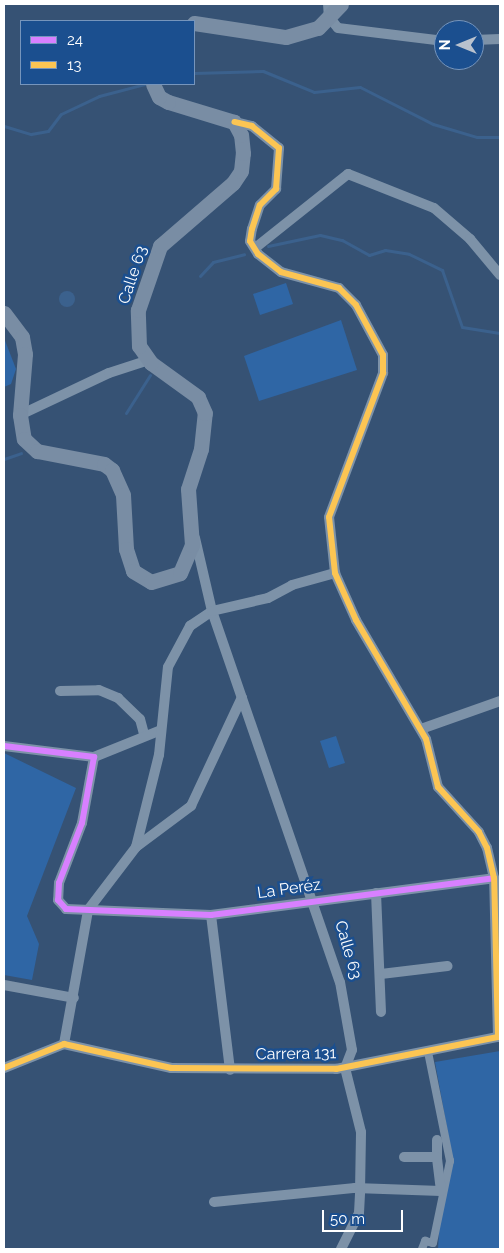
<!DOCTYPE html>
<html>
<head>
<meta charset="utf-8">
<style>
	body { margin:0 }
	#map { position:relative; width:504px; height:1253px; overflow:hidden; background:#365274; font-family:Raleway,sans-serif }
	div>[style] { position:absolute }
	.green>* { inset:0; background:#2f66a5 }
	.water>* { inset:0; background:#3b618d }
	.round { border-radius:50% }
	.stream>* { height:3px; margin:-1.5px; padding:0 1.5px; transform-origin:1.5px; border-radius:1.5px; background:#3b618d }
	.pedestrian>* { height:8px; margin:-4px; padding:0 4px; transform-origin:4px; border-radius:4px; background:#7d92a8 }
	.minor>* { height:10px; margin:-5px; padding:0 5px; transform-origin:5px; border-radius:5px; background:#7d92a8 }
	.secondary>* { height:15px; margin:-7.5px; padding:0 7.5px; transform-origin:7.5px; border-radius:7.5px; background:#798da4 }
	.bus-1>* { height:6px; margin:-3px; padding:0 3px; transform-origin:3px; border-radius:3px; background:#d880ff }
	.bus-2>* { height:6px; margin:-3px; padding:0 3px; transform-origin:3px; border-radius:3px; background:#fcc553 }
	span { translate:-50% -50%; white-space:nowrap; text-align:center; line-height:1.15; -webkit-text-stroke:5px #1b4f8f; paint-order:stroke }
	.street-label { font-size:16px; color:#fff }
	.frame { position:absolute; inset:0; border:5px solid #fff; pointer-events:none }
	.legend { position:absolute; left:20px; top:20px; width:175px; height:65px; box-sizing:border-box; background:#1b4f8f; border:1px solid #7695bc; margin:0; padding:6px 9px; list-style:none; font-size:15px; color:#fff }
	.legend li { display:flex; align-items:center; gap:10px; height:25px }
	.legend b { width:25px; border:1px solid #7695bc }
	.north { position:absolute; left:434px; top:20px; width:50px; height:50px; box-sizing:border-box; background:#1b4f8f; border:1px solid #7695bc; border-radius:50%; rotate:270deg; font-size:14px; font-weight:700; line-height:20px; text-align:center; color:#fff }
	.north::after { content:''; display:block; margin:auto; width:18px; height:22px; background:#b9c2ce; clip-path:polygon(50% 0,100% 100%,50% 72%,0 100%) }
	.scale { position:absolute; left:322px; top:1210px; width:81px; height:22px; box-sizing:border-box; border:2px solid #fff; border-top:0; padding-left:6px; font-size:15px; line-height:18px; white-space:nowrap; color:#fff; -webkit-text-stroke:4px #1b4f8f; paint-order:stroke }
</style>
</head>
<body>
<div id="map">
	<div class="green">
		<i style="clip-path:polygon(286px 283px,293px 304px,260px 315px,253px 294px)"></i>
		<i style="clip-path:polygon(341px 320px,357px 370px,259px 401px,244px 356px)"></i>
		<i style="clip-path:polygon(4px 338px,16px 369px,11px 384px,4px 387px)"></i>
		<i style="clip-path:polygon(336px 736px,345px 763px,329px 768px,320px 741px)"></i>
		<i style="clip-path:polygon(4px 753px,76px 788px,27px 916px,39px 944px,32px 980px,4px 975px)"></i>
		<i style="clip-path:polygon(500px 1051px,500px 1249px,438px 1249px,441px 1197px,453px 1161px,435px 1062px)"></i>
	</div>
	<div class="water">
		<i class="round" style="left:59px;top:291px;width:16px;height:16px"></i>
	</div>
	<div class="stream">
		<i style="left:194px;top:73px;width:69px;rotate:-1.7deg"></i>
		<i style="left:263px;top:71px;width:55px;rotate:22.4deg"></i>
		<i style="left:314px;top:92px;width:46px;rotate:-6.2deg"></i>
		<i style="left:360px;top:87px;width:82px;rotate:26.9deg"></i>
		<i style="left:433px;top:124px;width:46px;rotate:16.5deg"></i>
		<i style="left:477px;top:137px;width:23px"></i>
		<i style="left:4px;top:126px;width:28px;rotate:17deg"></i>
		<i style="left:31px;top:134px;width:17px;rotate:-10deg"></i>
		<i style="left:48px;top:131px;width:21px;rotate:-53deg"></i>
		<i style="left:61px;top:114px;width:42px;rotate:-25.3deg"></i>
		<i style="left:99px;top:96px;width:48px;rotate:-14.6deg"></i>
		<i style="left:268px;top:246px;width:53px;rotate:-11.9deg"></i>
		<i style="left:320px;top:235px;width:23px;rotate:13deg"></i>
		<i style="left:342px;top:240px;width:31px;rotate:29deg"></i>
		<i style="left:369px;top:255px;width:17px;rotate:-17deg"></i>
		<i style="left:385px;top:250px;width:24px;rotate:9deg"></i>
		<i style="left:409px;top:254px;width:37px;rotate:26deg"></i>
		<i style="left:442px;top:270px;width:60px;rotate:70.7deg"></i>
		<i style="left:462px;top:327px;width:38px;rotate:9deg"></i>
		<i style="left:200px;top:276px;width:19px;rotate:-47deg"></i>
		<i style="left:213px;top:262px;width:32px;rotate:-14deg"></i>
		<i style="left:126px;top:413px;width:45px;rotate:-57.7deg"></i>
		<i style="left:4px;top:459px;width:18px;rotate:-19deg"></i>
	</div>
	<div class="pedestrian">
		<i style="left:422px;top:1249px;width:9px;rotate:-69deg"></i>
		<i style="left:425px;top:1241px;width:8px;rotate:14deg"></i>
		<i style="left:433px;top:1243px;width:84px;rotate:-78.3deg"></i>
		<i style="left:450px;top:1161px;width:111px;rotate:-101.4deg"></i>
	</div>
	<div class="minor">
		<i style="left:328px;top:4px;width:13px;rotate:86deg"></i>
		<i style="left:329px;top:17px;width:14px;rotate:51deg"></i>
		<i style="left:338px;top:28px;width:107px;rotate:7deg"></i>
		<i style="left:474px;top:40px;width:26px;rotate:-2deg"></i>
		<i style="left:255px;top:248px;width:119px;rotate:-38.5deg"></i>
		<i style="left:348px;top:174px;width:92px;rotate:21.6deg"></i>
		<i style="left:434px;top:208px;width:48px;rotate:40.7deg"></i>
		<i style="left:470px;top:239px;width:47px;rotate:50.2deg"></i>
		<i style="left:20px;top:415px;width:98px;rotate:-25.3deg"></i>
		<i style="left:109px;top:373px;width:42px;rotate:-18deg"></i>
		<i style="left:195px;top:538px;width:75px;rotate:76.9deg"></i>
		<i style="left:212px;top:611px;width:392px;rotate:71deg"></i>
		<i style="left:340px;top:982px;width:69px;rotate:80deg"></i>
		<i style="left:352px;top:1050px;width:19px;rotate:111deg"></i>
		<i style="left:60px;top:691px;width:39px;rotate:-1deg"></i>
		<i style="left:99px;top:690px;width:21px;rotate:23deg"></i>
		<i style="left:118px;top:698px;width:30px;rotate:44deg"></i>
		<i style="left:140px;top:719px;width:16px;rotate:75deg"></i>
		<i style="left:421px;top:729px;width:84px;rotate:-19.5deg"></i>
		<i style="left:4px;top:746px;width:91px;rotate:7deg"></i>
		<i style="left:94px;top:757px;width:67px;rotate:100.3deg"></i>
		<i style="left:82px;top:823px;width:64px;rotate:111deg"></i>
		<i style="left:59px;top:883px;width:17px;rotate:93deg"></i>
		<i style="left:58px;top:900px;width:12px;rotate:48deg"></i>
		<i style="left:66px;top:909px;width:145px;rotate:2.4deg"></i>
		<i style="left:211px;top:915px;width:285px;rotate:-7.4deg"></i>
		<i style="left:94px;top:757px;width:72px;rotate:-21.9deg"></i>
		<i style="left:136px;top:847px;width:95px;rotate:-76deg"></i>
		<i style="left:159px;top:755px;width:88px;rotate:-84.2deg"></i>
		<i style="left:168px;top:667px;width:47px;rotate:-61.8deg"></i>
		<i style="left:190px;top:626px;width:27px;rotate:-34deg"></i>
		<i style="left:212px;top:611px;width:57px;rotate:-13.1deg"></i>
		<i style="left:268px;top:598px;width:27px;rotate:-28deg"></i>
		<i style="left:292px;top:585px;width:45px;rotate:-15.6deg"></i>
		<i style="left:376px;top:893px;width:119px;rotate:87.6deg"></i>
		<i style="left:211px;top:915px;width:156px;rotate:83deg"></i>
		<i style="left:381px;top:974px;width:67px;rotate:-6.8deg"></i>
		<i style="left:4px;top:985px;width:71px;rotate:10.5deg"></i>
		<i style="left:64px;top:1044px;width:136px;rotate:-79.8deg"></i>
		<i style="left:88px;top:910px;width:79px;rotate:-52.7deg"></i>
		<i style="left:136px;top:847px;width:69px;rotate:-36.7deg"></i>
		<i style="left:191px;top:806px;width:120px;rotate:-64.9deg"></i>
		<i style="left:4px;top:1068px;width:65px;rotate:-21.8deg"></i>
		<i style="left:64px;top:1044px;width:110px;rotate:12.6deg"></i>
		<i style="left:171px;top:1068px;width:165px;rotate:0.3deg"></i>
		<i style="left:336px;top:1069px;width:165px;rotate:-11.2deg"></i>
		<i style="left:498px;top:1037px;width:159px;rotate:-91.4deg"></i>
		<i style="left:494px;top:878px;width:31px;rotate:-103deg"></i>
		<i style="left:487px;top:848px;width:18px;rotate:-117deg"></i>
		<i style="left:479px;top:832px;width:61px;rotate:-132.3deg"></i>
		<i style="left:438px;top:787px;width:49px;rotate:-104deg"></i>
		<i style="left:426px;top:739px;width:138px;rotate:-120.5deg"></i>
		<i style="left:356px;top:620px;width:51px;rotate:-114.1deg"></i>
		<i style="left:335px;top:573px;width:56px;rotate:-96.1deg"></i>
		<i style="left:329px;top:517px;width:154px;rotate:-69.4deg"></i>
		<i style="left:383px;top:373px;width:18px;rotate:-90deg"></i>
		<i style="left:383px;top:355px;width:57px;rotate:-118.4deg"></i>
		<i style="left:356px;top:305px;width:24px;rotate:-135deg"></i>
		<i style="left:339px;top:288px;width:60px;rotate:-164.6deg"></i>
		<i style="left:281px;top:272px;width:29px;rotate:-142deg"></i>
		<i style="left:258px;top:254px;width:15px;rotate:-122deg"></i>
		<i style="left:250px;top:241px;width:12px;rotate:-81deg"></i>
		<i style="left:252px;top:229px;width:25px;rotate:-72deg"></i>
		<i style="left:260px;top:205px;width:23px;rotate:-45deg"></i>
		<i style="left:276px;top:189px;width:41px;rotate:-85.8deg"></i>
		<i style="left:279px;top:148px;width:35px;rotate:-141deg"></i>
		<i style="left:252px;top:126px;width:18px;rotate:-167deg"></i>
		<i style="left:437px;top:1140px;width:17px;rotate:90deg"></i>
		<i style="left:214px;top:1202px;width:142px;rotate:-5.7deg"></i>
		<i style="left:355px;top:1188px;width:86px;rotate:2deg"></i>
		<i style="left:441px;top:1191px;width:34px;rotate:-97deg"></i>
		<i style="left:437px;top:1157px;width:33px;rotate:180deg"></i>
		<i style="left:341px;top:1249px;width:40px;rotate:-63.4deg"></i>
		<i style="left:359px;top:1213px;width:22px;rotate:-87deg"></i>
		<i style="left:360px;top:1191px;width:59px;rotate:-89deg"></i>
		<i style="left:361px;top:1132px;width:66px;rotate:-104deg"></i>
	</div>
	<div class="secondary">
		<i style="left:194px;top:23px;width:93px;rotate:8.7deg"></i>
		<i style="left:286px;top:37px;width:33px;rotate:-16deg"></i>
		<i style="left:318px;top:28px;width:33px;rotate:-46deg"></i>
		<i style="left:4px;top:313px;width:30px;rotate:53deg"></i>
		<i style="left:22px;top:337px;width:17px;rotate:80deg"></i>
		<i style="left:25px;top:354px;width:61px;rotate:94.7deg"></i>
		<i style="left:20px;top:415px;width:24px;rotate:81deg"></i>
		<i style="left:24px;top:439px;width:18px;rotate:43deg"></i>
		<i style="left:37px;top:451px;width:68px;rotate:11deg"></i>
		<i style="left:104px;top:464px;width:10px;rotate:37deg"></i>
		<i style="left:112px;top:470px;width:27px;rotate:66deg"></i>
		<i style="left:123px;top:495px;width:54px;rotate:86.8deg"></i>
		<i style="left:126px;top:549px;width:23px;rotate:72deg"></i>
		<i style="left:133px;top:571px;width:21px;rotate:31deg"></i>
		<i style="left:151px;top:582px;width:30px;rotate:-17deg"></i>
		<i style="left:180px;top:573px;width:30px;rotate:-67deg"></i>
		<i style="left:192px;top:545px;width:56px;rotate:-94.1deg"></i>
		<i style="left:188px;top:489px;width:42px;rotate:-72deg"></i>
		<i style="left:201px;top:449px;width:36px;rotate:-84deg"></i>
		<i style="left:205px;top:413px;width:17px;rotate:-114deg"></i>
		<i style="left:198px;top:397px;width:58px;rotate:-144.1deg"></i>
		<i style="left:151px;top:363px;width:21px;rotate:-125deg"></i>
		<i style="left:139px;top:346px;width:36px;rotate:-92deg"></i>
		<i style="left:138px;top:310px;width:68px;rotate:-71deg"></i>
		<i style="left:160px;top:246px;width:96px;rotate:-40.8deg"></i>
		<i style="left:233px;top:183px;width:14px;rotate:-56deg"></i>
		<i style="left:241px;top:171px;width:18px;rotate:-84deg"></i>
		<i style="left:243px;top:153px;width:18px;rotate:-96deg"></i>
		<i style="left:241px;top:135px;width:15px;rotate:-118deg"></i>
		<i style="left:234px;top:122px;width:69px;rotate:-163.1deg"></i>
		<i style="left:168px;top:102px;width:10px;rotate:-151deg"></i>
		<i style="left:159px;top:97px;width:14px;rotate:-115deg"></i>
	</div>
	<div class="bus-1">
		<i style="left:4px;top:746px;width:91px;rotate:7deg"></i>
		<i style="left:94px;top:757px;width:67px;rotate:100.3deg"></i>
		<i style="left:82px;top:823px;width:64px;rotate:111deg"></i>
		<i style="left:59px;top:883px;width:17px;rotate:93deg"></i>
		<i style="left:58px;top:900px;width:12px;rotate:48deg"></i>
		<i style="left:66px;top:909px;width:145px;rotate:2.4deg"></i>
		<i style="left:211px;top:915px;width:285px;rotate:-7.4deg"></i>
	</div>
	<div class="bus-2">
		<i style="left:4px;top:1068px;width:65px;rotate:-21.8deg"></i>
		<i style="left:64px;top:1044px;width:110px;rotate:12.6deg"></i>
		<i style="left:171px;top:1068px;width:165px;rotate:0.3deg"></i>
		<i style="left:336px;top:1069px;width:165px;rotate:-11.2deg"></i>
		<i style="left:498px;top:1037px;width:159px;rotate:-91.4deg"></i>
		<i style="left:494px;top:878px;width:31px;rotate:-103deg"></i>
		<i style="left:487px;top:848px;width:18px;rotate:-117deg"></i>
		<i style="left:479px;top:832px;width:61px;rotate:-132.3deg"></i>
		<i style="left:438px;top:787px;width:49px;rotate:-104deg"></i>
		<i style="left:426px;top:739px;width:138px;rotate:-120.5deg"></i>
		<i style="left:356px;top:620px;width:51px;rotate:-114.1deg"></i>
		<i style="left:335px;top:573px;width:56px;rotate:-96.1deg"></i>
		<i style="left:329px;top:517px;width:154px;rotate:-69.4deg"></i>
		<i style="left:383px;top:373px;width:18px;rotate:-90deg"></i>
		<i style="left:383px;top:355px;width:57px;rotate:-118.4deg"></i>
		<i style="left:356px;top:305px;width:24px;rotate:-135deg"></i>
		<i style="left:339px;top:288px;width:60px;rotate:-164.6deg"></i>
		<i style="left:281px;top:272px;width:29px;rotate:-142deg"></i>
		<i style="left:258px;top:254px;width:15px;rotate:-122deg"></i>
		<i style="left:250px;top:241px;width:12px;rotate:-81deg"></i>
		<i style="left:252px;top:229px;width:25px;rotate:-72deg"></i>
		<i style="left:260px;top:205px;width:23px;rotate:-45deg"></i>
		<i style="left:276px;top:189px;width:41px;rotate:-85.8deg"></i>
		<i style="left:279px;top:148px;width:35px;rotate:-141deg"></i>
		<i style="left:252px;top:126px;width:18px;rotate:-167deg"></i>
	</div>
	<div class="street-label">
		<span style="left:133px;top:275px;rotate:-72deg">Calle 63</span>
		<span style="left:289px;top:889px;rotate:-8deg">La Peréz</span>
		<span style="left:348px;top:950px;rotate:74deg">Calle 63</span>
		<span style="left:296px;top:1054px;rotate:-1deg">Carrera 131</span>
	</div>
	<div class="frame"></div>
	<ul class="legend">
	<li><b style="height:6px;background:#d880ff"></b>24</li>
	<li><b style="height:6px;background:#fcc553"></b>13</li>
	</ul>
	<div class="north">N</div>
	<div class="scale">50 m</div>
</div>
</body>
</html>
